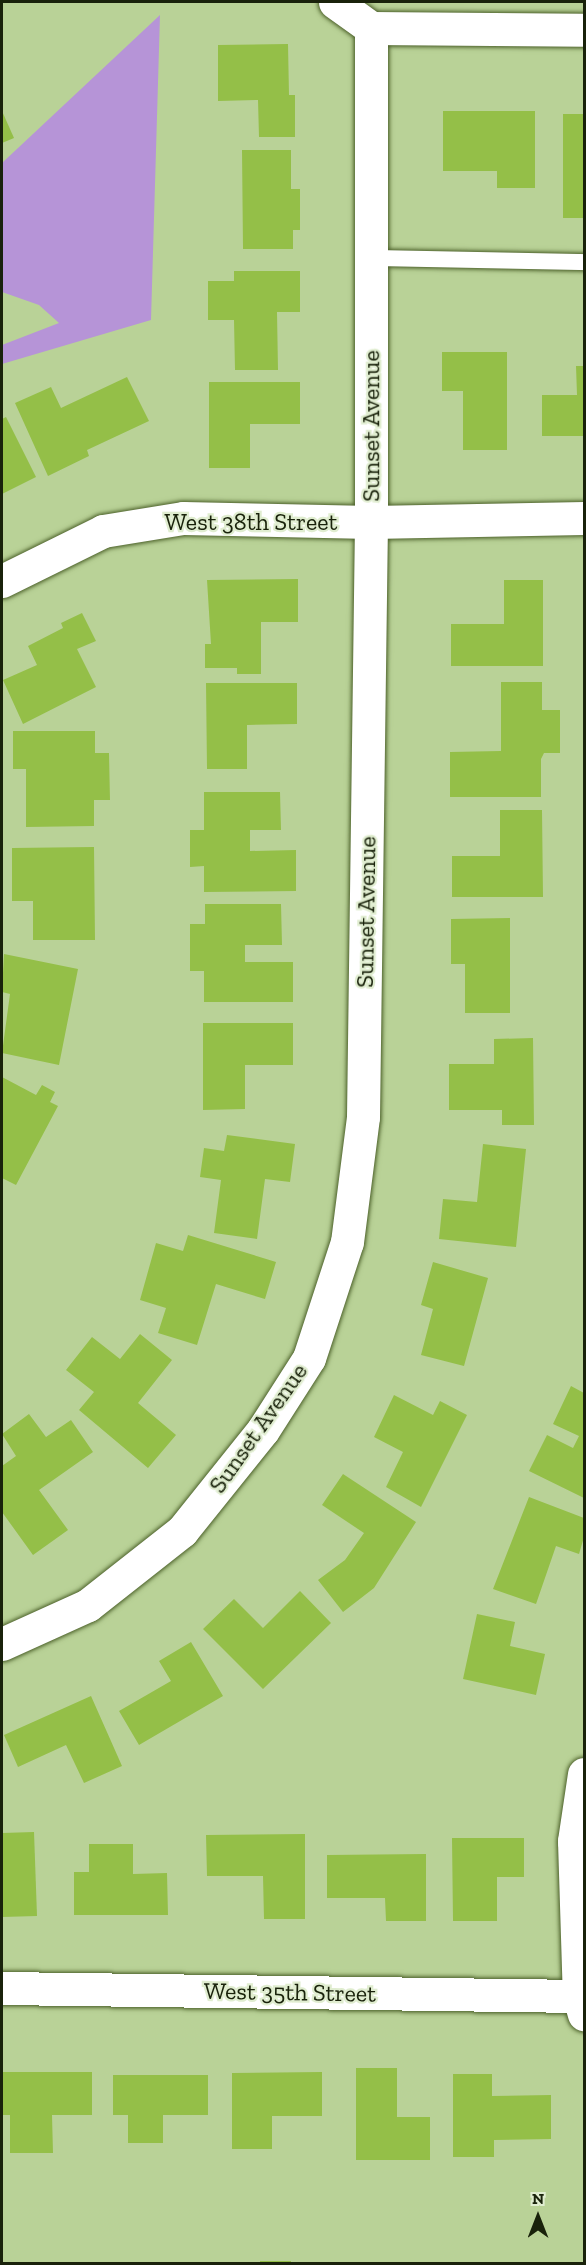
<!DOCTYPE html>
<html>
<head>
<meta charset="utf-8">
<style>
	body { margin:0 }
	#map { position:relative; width:586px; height:2265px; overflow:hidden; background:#b9d297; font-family:"Zilla Slab",serif }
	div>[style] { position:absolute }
	.green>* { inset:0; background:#b694d7 }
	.building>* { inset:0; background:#94bf48 }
	.roads { filter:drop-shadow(0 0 2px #4c612a) drop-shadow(0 0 2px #4c612a) }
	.lane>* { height:16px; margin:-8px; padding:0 8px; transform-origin:8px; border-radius:8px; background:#fff }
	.street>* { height:33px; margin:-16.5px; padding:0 16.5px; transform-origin:16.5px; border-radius:16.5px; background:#fff }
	span { translate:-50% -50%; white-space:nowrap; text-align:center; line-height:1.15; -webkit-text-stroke:4.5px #e0edd0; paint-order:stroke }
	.street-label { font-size:24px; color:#19220b }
	.frame { position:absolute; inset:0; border:3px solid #19220b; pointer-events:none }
	.north { position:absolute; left:508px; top:2187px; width:60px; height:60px; -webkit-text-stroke:4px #e0edd0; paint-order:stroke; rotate:0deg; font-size:16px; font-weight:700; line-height:24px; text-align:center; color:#19220b }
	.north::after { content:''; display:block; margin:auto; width:21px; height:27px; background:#19220b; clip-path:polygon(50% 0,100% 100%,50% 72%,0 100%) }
</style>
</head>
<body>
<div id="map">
	<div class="green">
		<i style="clip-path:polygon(160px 15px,151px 320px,2px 364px,2px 345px,59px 323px,39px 305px,2px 292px,2px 163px)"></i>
	</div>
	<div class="building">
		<i style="clip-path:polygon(288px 44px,289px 95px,295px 95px,295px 137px,259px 137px,258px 100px,218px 101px,218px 45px)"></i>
		<i style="clip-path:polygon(2px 111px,14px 138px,2px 143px)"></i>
		<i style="clip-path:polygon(443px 111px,535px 111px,535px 188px,497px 188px,497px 171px,443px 171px)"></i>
		<i style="clip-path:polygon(563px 114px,584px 114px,584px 218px,563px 218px)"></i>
		<i style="clip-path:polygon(242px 150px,291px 150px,291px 189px,300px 189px,300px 230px,293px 230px,293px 249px,243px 249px)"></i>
		<i style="clip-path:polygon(234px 271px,300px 271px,300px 312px,277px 312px,278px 370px,235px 370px,234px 320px,208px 320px,208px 281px,234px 281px)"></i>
		<i style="clip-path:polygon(442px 352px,507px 352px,507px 450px,463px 450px,463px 391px,442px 391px)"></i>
		<i style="clip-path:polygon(576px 366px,584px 366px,584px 436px,542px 436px,542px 395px,577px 395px)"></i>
		<i style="clip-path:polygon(127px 377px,149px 421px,87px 450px,89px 456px,48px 476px,15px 403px,51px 387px,61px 408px)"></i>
		<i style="clip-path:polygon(209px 382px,300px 382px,300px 424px,250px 424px,250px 468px,209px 468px)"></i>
		<i style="clip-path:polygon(6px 417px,36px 477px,2px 494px,2px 419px)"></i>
		<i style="clip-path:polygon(298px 579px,298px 622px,261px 622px,261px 674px,237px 674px,237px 668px,205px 668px,205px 644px,211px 644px,207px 580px)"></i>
		<i style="clip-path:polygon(504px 580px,543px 580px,543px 666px,451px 666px,451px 624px,504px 624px)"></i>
		<i style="clip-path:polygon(82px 613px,96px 641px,77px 649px,96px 687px,23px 724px,3px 680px,37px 665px,28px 646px,63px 628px,61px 623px)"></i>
		<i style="clip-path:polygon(501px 682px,542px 682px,542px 710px,560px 710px,560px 753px,544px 753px,541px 759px,541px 797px,450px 797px,450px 752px,501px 751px)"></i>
		<i style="clip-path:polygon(206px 683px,297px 683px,297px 724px,247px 725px,247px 769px,207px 769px)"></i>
		<i style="clip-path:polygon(13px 731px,95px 731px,95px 753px,109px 753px,110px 800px,94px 800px,94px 826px,26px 827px,26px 769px,13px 769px)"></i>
		<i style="clip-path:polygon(204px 792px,280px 792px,281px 830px,250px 830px,250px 851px,296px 850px,296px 891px,204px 892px,204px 866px,190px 867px,190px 830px,204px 830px)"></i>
		<i style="clip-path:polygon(500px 810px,542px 810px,543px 897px,452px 897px,452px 856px,500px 856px)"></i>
		<i style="clip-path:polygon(94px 847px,95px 940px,33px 940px,33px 901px,12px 901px,12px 848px)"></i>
		<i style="clip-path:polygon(205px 904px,281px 904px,282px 945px,245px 945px,245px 962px,293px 962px,293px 1002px,204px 1002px,204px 971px,190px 971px,190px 924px,205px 924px)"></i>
		<i style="clip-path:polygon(510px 918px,510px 1013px,465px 1013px,465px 964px,451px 964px,451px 919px)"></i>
		<i style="clip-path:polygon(4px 954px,78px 969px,59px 1065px,2px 1053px,10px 994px,2px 992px)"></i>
		<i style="clip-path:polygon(203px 1023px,293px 1023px,293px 1065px,245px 1065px,245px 1109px,203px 1110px)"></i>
		<i style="clip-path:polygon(533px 1038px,534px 1125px,502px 1125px,502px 1110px,449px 1110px,449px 1064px,494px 1064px,494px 1039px)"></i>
		<i style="clip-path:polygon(2px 1077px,36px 1095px,42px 1085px,55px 1092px,50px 1102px,58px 1106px,16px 1185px,2px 1178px)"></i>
		<i style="clip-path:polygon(227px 1135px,295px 1144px,290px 1182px,265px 1179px,257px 1239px,214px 1233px,221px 1180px,200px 1177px,204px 1148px,224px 1151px)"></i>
		<i style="clip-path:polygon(483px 1144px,526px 1149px,516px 1247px,439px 1239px,443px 1199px,477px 1202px)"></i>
		<i style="clip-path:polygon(188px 1235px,276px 1262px,265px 1299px,216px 1284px,197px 1345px,158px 1333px,166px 1308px,140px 1300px,156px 1243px,183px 1251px)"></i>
		<i style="clip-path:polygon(433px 1262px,488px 1278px,464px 1366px,421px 1355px,433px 1309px,421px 1305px)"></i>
		<i style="clip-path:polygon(140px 1334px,172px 1360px,138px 1403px,176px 1435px,148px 1468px,79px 1410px,94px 1392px,66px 1370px,92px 1337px,120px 1359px)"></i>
		<i style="clip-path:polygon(571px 1386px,584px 1393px,584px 1498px,529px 1471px,547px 1435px,573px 1448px,579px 1436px,553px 1424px)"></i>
		<i style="clip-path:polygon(394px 1395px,433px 1415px,440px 1401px,467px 1415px,421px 1507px,386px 1487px,403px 1452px,374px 1437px)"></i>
		<i style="clip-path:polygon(29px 1414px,46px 1437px,71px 1420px,93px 1452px,39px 1490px,68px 1530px,33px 1555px,2px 1512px,2px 1466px,16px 1456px,2px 1434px)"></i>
		<i style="clip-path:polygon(343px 1474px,416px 1522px,374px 1588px,343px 1612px,318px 1580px,345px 1560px,364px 1533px,322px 1505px)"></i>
		<i style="clip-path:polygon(529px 1497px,584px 1518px,584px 1537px,579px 1554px,556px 1546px,536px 1604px,493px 1589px)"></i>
		<i style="clip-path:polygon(300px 1591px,331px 1623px,263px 1689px,203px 1629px,234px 1599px,263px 1628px)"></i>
		<i style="clip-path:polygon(477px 1614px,515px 1622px,510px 1646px,545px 1654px,536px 1695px,463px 1679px)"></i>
		<i style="clip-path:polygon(191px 1642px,223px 1696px,139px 1745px,119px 1711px,171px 1681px,159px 1661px)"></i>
		<i style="clip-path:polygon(91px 1696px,122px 1766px,84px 1783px,66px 1745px,18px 1767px,4px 1735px)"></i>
		<i style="clip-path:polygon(34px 1832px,37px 1916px,2px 1917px,2px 1833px)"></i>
		<i style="clip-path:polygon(305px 1834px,305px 1919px,264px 1919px,263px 1876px,207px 1876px,206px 1835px)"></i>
		<i style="clip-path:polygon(452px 1838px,524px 1838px,524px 1877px,497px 1877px,497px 1921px,453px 1921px)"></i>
		<i style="clip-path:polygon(89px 1844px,133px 1844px,133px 1874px,167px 1873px,168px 1915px,74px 1915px,74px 1872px,89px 1872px)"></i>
		<i style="clip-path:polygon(426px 1854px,426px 1921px,386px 1921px,385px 1898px,327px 1898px,327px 1855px)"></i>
		<i style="clip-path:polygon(356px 2068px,397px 2068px,397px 2117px,430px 2117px,430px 2160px,356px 2160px)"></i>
		<i style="clip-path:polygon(3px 2072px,92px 2072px,92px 2115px,52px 2115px,53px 2153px,10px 2153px,10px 2115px,3px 2115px)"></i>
		<i style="clip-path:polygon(322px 2072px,322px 2116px,272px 2116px,272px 2149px,232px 2149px,232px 2073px)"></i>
		<i style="clip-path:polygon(453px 2074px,492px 2074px,492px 2096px,551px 2095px,551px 2139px,494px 2140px,494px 2157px,453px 2157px)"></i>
		<i style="clip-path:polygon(113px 2075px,208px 2075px,208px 2115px,163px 2115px,163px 2143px,128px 2143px,128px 2115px,113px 2115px)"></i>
		<i style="clip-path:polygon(260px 2261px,291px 2261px,291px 2264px,260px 2264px)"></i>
	</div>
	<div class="roads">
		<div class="lane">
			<i style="left:371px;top:258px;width:213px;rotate:1.1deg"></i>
		</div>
		<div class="street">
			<i style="left:335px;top:2px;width:44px;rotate:35.8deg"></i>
			<i style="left:371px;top:28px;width:213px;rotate:0.5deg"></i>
			<i style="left:2px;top:581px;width:113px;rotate:-26.3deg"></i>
			<i style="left:103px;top:531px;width:81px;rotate:-9.2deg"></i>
			<i style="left:183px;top:518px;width:188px;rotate:1.2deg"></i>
			<i style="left:371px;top:522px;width:213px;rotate:-1.1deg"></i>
			<i style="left:2px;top:1644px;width:94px;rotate:-24.4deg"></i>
			<i style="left:88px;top:1605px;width:120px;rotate:-38.2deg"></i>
			<i style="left:182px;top:1531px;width:129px;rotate:-51.3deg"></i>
			<i style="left:263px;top:1430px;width:85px;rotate:-57.4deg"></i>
			<i style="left:309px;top:1358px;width:122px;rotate:-71.9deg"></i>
			<i style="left:347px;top:1242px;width:126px;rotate:-82.7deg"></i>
			<i style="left:363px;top:1117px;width:595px;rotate:-89.23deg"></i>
			<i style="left:371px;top:522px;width:494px;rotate:-90deg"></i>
			<i style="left:584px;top:1774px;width:68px;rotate:98.5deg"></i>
			<i style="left:574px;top:1841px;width:156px;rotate:88.2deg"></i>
			<i style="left:579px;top:1997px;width:18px;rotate:74deg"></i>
			<i style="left:2px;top:1988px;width:582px;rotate:0.79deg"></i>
		</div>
	</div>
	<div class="street-label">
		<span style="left:371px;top:426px;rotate:-90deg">Sunset Avenue</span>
		<span style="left:251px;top:522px">West 38th Street</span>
		<span style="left:366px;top:912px;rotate:-89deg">Sunset Avenue</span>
		<span style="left:258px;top:1428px;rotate:-55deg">Sunset Avenue</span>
		<span style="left:290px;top:1992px;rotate:1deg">West 35th Street</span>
	</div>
	<div class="frame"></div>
	<div class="north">N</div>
</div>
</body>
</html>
